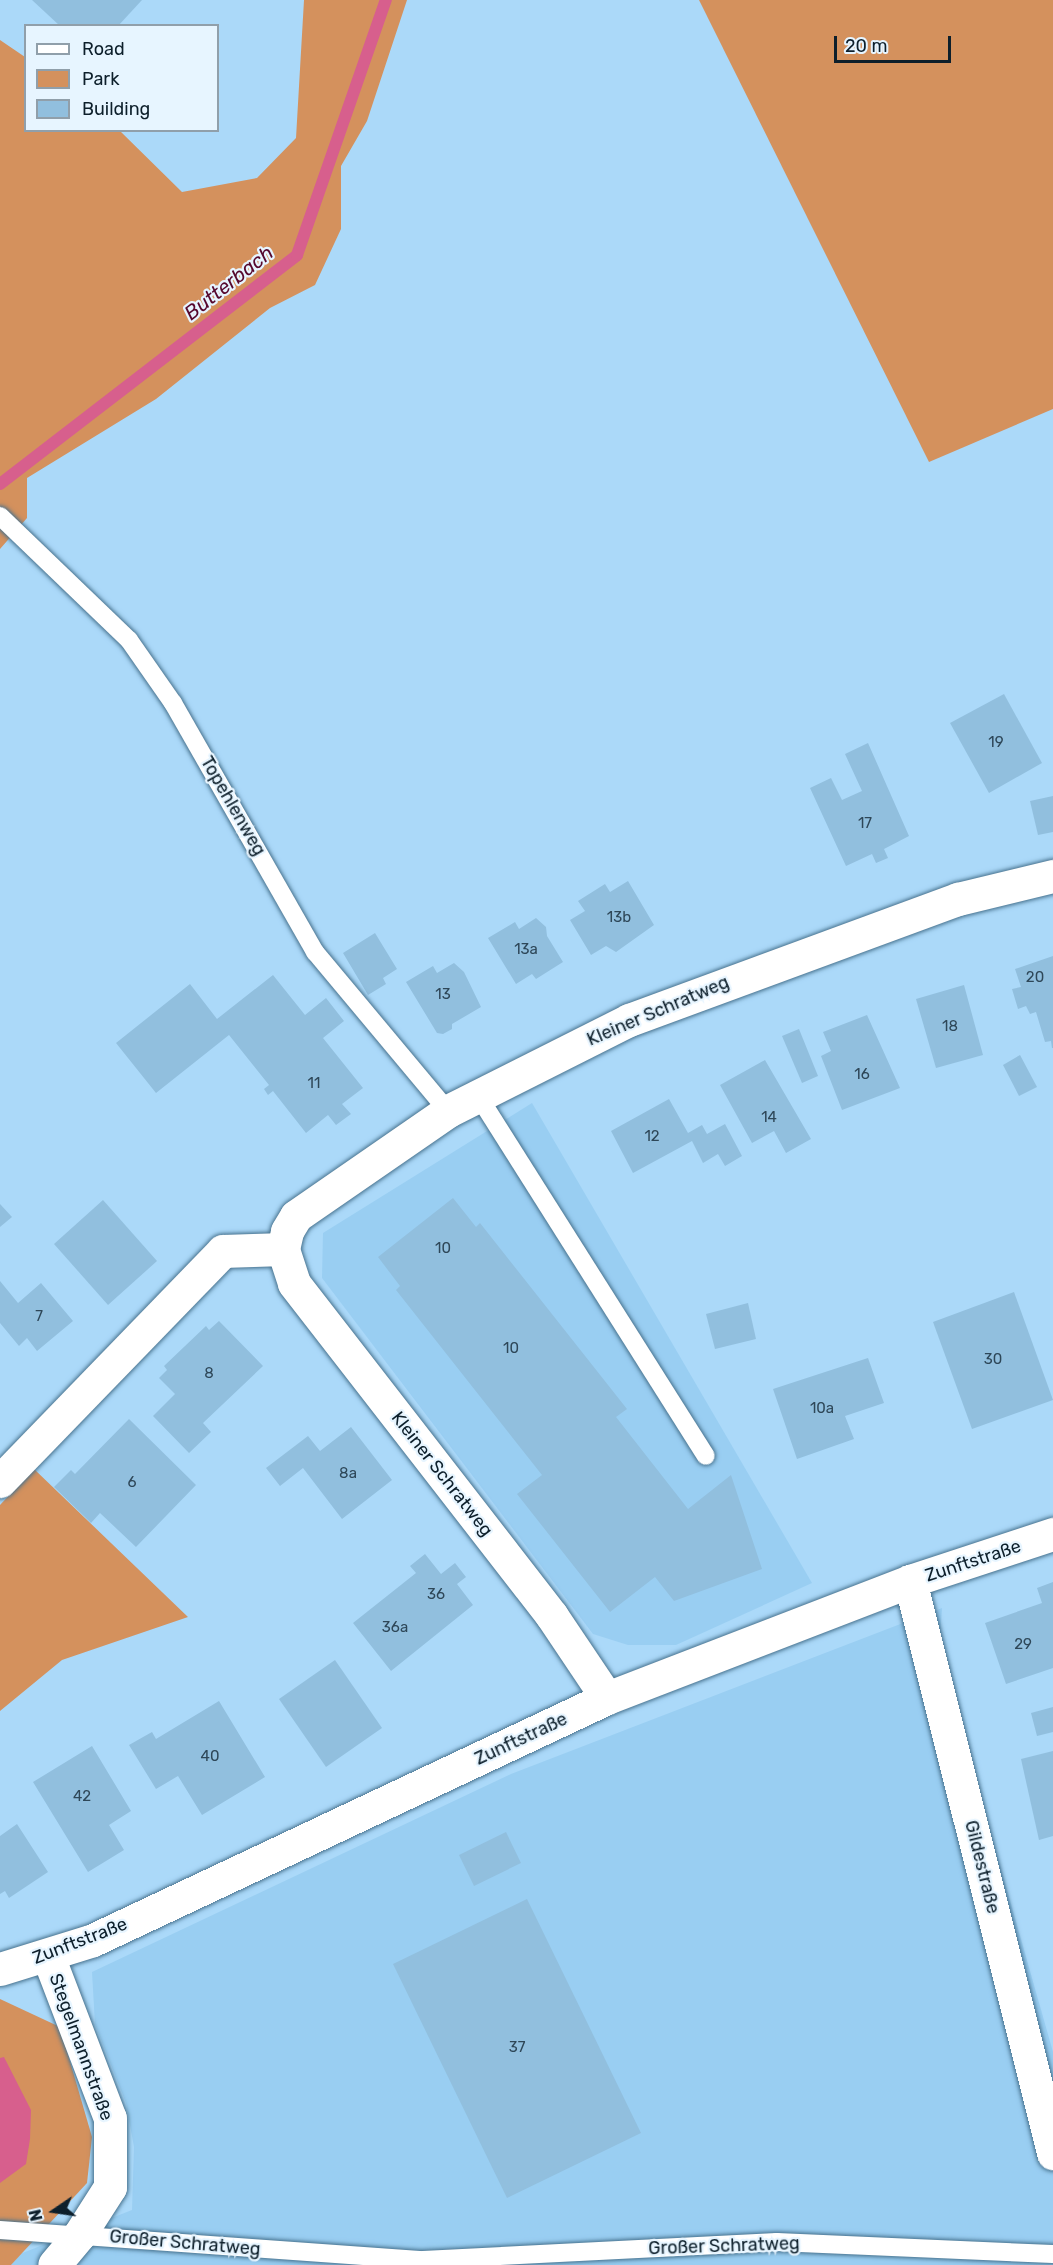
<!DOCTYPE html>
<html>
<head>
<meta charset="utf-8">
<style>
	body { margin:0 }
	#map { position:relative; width:1053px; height:2265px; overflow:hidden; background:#abd9f9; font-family:Rubik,sans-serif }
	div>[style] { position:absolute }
	.built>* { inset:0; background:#99cef2 }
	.green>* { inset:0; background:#d4915d }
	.water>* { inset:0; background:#d75f8d }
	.stream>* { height:12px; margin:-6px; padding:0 6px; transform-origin:6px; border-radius:6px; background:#d75f8d }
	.building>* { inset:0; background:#91bfde }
	.roads { filter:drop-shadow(0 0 2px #47728e) drop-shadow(0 0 2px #47728e) }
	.service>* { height:18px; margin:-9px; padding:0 9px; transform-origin:9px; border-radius:9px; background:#fff }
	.minor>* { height:33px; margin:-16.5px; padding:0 16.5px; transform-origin:16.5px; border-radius:16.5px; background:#fff }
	span { translate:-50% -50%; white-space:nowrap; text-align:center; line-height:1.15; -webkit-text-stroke:4.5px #e7f5ff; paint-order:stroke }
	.number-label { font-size:15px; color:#2e4758 }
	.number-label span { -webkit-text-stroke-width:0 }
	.street-label { font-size:18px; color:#0d1f2b }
	.water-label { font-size:20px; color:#56082d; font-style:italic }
	.legend { position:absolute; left:24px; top:24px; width:195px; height:108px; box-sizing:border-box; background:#e7f5ff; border:2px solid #909faa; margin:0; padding:8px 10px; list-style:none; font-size:18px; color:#0d1f2b }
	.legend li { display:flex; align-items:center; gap:12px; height:30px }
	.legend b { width:30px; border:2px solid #909faa }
	.north { position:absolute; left:24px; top:2181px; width:60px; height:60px; -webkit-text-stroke:4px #e7f5ff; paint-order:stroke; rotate:257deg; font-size:16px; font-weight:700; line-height:24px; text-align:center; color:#0d1f2b }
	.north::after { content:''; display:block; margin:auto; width:21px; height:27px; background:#0d1f2b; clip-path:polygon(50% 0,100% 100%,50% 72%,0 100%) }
	.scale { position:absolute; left:834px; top:36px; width:117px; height:27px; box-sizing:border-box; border:3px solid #0d1f2b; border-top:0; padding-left:8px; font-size:18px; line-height:21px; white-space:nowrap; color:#0d1f2b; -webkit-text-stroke:4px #e7f5ff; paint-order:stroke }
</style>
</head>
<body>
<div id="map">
	<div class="built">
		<i style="clip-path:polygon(532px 1103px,812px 1583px,676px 1645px,628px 1645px,593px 1634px,322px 1278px,323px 1233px)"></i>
		<i style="clip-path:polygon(942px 1608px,940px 1639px,949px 1685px,1053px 2052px,1053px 2265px,11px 2265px,20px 2254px,132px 2210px,134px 2147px,126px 2103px,95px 2024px,92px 1972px,511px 1774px)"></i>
	</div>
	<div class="green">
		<i style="clip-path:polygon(304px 0,407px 0,367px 121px,341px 166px,341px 229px,315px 285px,270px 308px,156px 399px,27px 478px,27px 518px,0 549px,0 40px,25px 57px,26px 130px,120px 131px,182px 192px,257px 178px,296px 138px)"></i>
		<i style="clip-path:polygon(699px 0,1053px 0,1053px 409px,929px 462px)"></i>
		<i style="clip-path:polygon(34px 1469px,188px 1617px,62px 1660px,0 1711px,0 1505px)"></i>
		<i style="clip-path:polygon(0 1999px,60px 2027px,92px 2137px,87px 2183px,11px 2265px,0 2265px)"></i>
	</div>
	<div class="water">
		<i style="clip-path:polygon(4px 2057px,31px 2110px,30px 2139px,26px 2164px,0 2183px,0 2058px)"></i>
	</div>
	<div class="stream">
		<i style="left:0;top:484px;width:375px;rotate:-37.6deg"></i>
		<i style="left:297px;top:255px;width:270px;rotate:-70.8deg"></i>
	</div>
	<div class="building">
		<i style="clip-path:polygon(32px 0,142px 0,118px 26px,60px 26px)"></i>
		<i style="clip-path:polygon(1004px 694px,1042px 763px,989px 793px,950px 723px)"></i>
		<i style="clip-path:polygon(868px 743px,909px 836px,884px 849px,888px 858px,876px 863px,872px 854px,846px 866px,810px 788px,831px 778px,842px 800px,862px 791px,845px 754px)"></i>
		<i style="clip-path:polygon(1053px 796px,1053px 832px,1038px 835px,1030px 801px)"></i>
		<i style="clip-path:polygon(628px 881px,654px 925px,616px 952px,606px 946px,591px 955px,570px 920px,585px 911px,578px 901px,605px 884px,610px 892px)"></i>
		<i style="clip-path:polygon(536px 918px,546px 927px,547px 936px,563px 962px,536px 979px,532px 974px,516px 984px,488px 938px,515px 922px,519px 929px)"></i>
		<i style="clip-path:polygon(375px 933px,397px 969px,383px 978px,386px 984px,368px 995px,343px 953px)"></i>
		<i style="clip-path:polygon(1053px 956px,1053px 1048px,1052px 1048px,1051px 1041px,1045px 1042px,1036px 1012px,1030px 1014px,1026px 1006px,1018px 1009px,1012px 989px,1021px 987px,1015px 969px)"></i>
		<i style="clip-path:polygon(454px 963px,464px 972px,481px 1007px,452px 1024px,452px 1029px,443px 1034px,437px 1033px,406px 982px,433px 966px,437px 973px)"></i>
		<i style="clip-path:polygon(273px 975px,305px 1015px,326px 998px,344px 1021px,323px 1038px,363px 1088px,342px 1104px,351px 1114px,336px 1125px,328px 1115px,306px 1133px,273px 1091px,268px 1095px,264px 1089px,269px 1085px,229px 1035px,156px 1093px,116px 1043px,190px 984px,217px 1019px)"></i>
		<i style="clip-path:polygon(964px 985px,983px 1055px,936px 1068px,916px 999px)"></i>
		<i style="clip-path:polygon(867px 1015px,900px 1088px,842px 1110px,821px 1056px,831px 1051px,823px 1032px)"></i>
		<i style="clip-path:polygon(799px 1029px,818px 1076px,802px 1083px,782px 1036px)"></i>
		<i style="clip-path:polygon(1020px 1055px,1037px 1087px,1019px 1096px,1003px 1065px)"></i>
		<i style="clip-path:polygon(765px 1060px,811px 1139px,786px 1153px,774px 1131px,752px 1143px,720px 1085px)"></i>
		<i style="clip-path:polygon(669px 1099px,688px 1133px,702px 1125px,707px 1134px,725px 1124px,742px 1156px,725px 1166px,718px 1154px,703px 1163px,692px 1141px,633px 1173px,611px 1131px)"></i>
		<i style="clip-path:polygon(453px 1198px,476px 1227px,480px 1223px,627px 1409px,616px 1417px,688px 1509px,731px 1475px,762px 1569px,674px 1601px,655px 1577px,610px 1612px,517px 1494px,542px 1475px,396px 1290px,400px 1286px,378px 1257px)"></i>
		<i style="clip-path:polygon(103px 1200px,157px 1261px,108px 1305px,54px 1244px)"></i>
		<i style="clip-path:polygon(0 1204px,12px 1217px,0 1227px)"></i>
		<i style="clip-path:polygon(0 1281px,18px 1303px,41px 1283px,73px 1321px,37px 1351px,27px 1338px,19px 1346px,0 1323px)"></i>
		<i style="clip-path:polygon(1014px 1292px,1053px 1400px,972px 1429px,933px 1322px)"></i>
		<i style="clip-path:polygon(748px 1303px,756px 1339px,715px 1349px,706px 1314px)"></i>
		<i style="clip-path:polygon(219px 1321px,263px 1366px,203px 1423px,211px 1432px,189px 1453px,153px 1416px,175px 1394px,159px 1378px,167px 1370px,164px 1366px,206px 1326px,209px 1330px)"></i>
		<i style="clip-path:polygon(868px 1358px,884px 1403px,845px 1416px,854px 1439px,797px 1459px,773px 1389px)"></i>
		<i style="clip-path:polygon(129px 1419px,196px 1485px,136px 1547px,100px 1513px,91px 1523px,54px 1487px,71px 1470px,75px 1474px)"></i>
		<i style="clip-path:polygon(351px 1427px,392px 1480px,342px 1519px,303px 1468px,280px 1486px,266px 1468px,308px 1436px,320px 1451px)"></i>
		<i style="clip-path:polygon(425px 1554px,441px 1574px,455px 1563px,466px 1577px,457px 1584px,473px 1605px,391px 1671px,353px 1623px,416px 1573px,410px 1566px)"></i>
		<i style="clip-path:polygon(1053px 1582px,1053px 1668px,1006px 1684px,985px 1623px,1042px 1603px,1037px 1588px)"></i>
		<i style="clip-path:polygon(335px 1660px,382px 1728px,326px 1767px,279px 1699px)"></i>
		<i style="clip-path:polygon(219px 1701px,265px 1777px,202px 1815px,178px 1776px,156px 1789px,129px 1745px,152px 1732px,156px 1739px)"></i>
		<i style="clip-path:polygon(1053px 1707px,1053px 1732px,1037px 1736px,1031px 1713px)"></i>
		<i style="clip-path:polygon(92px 1746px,131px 1811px,109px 1825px,124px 1850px,88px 1872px,33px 1782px)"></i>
		<i style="clip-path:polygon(1053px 1751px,1053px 1836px,1039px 1840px,1021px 1759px)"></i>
		<i style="clip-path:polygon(17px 1824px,48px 1872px,9px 1898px,5px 1891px,0 1894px,0 1836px)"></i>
		<i style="clip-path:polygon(506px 1832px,521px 1863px,474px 1886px,459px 1855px)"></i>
		<i style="clip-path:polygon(527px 1899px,641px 2133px,507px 2198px,393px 1964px)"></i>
	</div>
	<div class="roads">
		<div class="service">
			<i style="left:0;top:516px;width:179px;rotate:43.9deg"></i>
			<i style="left:129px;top:640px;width:77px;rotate:55.1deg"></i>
			<i style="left:173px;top:703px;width:287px;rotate:60.3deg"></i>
			<i style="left:315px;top:952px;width:207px;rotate:50.1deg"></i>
			<i style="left:477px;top:1094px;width:428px;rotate:57.7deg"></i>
			<i style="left:0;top:2230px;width:424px;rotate:4.1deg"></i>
			<i style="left:423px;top:2260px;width:354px;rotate:-2.9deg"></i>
			<i style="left:777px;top:2242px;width:276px;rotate:2.5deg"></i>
		</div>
		<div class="minor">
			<i style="left:0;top:1481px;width:320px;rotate:-45.9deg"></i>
			<i style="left:223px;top:1251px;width:60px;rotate:-1.9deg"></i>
			<i style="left:910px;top:1581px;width:590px;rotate:75.96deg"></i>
			<i style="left:607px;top:1698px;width:99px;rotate:-123.9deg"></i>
			<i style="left:552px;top:1616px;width:421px;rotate:-127.8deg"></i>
			<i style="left:294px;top:1283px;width:36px;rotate:-108deg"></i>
			<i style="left:283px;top:1249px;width:18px;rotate:-77deg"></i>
			<i style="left:287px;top:1231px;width:17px;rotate:-59deg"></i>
			<i style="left:296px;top:1216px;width:185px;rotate:-34.6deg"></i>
			<i style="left:448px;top:1111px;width:203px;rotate:-26.7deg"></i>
			<i style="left:629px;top:1020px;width:351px;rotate:-20.2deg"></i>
			<i style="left:958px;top:899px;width:98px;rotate:-13.6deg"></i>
			<i style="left:48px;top:1956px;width:173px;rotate:69.1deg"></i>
			<i style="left:110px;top:2118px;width:69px;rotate:90deg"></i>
			<i style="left:110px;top:2187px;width:56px;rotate:122.6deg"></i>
			<i style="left:80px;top:2234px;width:40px;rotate:130deg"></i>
			<i style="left:0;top:1969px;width:97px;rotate:-17.3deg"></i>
			<i style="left:93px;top:1940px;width:568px;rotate:-25.21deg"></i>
			<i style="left:607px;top:1698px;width:325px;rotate:-21.1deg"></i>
			<i style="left:910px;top:1581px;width:151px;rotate:-18.2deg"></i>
		</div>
	</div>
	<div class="number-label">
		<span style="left:996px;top:743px">19</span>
		<span style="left:865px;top:824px">17</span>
		<span style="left:619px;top:918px">13b</span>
		<span style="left:526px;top:950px">13a</span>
		<span style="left:1035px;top:978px">20</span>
		<span style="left:443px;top:995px">13</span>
		<span style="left:950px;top:1027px">18</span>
		<span style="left:862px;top:1075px">16</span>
		<span style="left:314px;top:1084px">11</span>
		<span style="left:769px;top:1118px">14</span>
		<span style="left:652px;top:1137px">12</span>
		<span style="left:443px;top:1249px">10</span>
		<span style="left:39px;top:1317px">7</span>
		<span style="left:511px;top:1349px">10</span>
		<span style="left:993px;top:1360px">30</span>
		<span style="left:209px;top:1374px">8</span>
		<span style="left:822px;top:1409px">10a</span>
		<span style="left:348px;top:1474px">8a</span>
		<span style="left:132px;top:1483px">6</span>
		<span style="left:436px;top:1595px">36</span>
		<span style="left:395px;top:1628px">36a</span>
		<span style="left:1023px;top:1645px">29</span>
		<span style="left:210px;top:1757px">40</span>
		<span style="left:82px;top:1797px">42</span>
		<span style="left:517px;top:2048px">37</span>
	</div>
	<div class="street-label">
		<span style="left:233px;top:806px;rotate:60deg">Topehlenweg</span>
		<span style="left:658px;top:1011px;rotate:-23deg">Kleiner Schratweg</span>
		<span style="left:442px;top:1474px;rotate:52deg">Kleiner Schratweg</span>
		<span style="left:973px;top:1561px;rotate:-18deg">Zunftstraße</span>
		<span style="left:521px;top:1739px;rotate:-25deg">Zunftstraße</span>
		<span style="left:982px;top:1867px;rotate:76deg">Gildestraße</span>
		<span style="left:80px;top:1941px;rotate:-21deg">Zunftstraße</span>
		<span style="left:81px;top:2047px;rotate:70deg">Stegelmannstraße</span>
		<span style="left:185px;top:2243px;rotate:5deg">Großer Schratweg</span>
		<span style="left:724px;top:2246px;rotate:-2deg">Großer Schratweg</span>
	</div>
	<div class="water-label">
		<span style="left:229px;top:283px;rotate:-38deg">Butterbach</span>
	</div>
	<ul class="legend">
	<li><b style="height:8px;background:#fff"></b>Road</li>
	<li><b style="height:16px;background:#d4915d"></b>Park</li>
	<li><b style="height:16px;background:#91bfde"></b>Building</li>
	</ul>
	<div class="north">N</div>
	<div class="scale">20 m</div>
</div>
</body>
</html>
